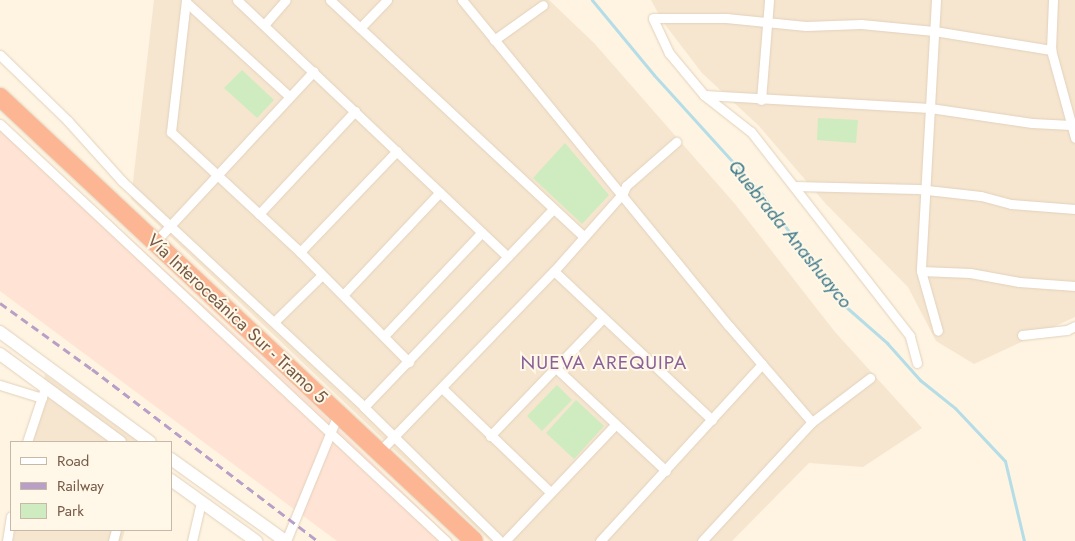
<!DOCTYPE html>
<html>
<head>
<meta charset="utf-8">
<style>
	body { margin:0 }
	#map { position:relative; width:1075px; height:541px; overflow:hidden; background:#fef4e1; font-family:Jost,sans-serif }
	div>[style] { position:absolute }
	.residential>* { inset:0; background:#f6e6cf }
	.commercial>* { inset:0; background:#ffe3d4 }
	.green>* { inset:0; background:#ceecbf }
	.stream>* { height:3px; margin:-1.5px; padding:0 1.5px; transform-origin:1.5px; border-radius:1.5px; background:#b4dde8 }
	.roads { filter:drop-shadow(0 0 1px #e2d1bc) drop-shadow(0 0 1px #e2d1bc) }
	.street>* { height:9px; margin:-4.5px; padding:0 4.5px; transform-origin:4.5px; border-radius:4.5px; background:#fff }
	.secondary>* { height:12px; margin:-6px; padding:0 6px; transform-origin:6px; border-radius:6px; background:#fff }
	.highway>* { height:18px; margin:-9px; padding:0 9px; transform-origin:9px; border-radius:9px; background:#fcb693 }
	.rail>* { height:3px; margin-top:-1.5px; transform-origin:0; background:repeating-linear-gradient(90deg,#b79fc7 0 8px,transparent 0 13px) }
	span { translate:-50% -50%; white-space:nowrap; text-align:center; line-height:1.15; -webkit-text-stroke:4px #fff8e8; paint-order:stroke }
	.street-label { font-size:18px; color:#765a46 }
	.water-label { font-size:19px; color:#3f7a8b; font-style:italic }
	.neighbourhood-label { font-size:19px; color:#8b619a; letter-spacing:1px }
	.legend { position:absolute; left:10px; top:441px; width:162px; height:90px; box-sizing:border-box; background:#fff8e8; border:1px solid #c8b9a7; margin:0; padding:6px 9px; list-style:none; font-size:15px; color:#765a46 }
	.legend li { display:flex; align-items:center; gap:10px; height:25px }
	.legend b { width:25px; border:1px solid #c8b9a7 }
</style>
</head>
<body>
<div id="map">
	<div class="residential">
		<i style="clip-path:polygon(154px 0,549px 0,594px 43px,735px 204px,835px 332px,922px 428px,863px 467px,809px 463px,732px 541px,490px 541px,131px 199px)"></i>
		<i style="clip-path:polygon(651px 0,1075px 0,1075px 317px,974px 364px,936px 341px,908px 287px,826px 204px,759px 126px,702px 73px,663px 22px)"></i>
		<i style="clip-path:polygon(45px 374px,139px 442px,32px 442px)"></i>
		<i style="clip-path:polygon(15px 530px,125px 530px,122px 541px,13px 541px)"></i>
	</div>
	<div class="commercial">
		<i style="clip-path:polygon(0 121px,304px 396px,454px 541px,337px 541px,0 291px)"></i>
	</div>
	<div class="green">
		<i style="clip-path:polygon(242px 70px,274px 100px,257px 118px,224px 88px)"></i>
		<i style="clip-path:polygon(818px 118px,858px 120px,856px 143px,817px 140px)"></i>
		<i style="clip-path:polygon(565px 143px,609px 195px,582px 224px,533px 178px)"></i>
		<i style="clip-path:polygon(557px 385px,572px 400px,542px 431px,527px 416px)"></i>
		<i style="clip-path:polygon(576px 400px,604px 426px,574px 459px,546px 433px)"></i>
	</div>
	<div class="stream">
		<i style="left:592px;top:0;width:97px;rotate:50.4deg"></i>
		<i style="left:654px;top:75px;width:162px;rotate:47.8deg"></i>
		<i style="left:763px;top:195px;width:128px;rotate:54.6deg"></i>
		<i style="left:837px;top:299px;width:67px;rotate:41.3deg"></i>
		<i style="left:887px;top:343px;width:50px;rotate:48.3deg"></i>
		<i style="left:920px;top:380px;width:45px;rotate:38.7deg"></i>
		<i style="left:955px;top:408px;width:73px;rotate:46.7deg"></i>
		<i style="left:1005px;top:461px;width:82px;rotate:76.6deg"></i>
	</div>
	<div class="roads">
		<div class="street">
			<i style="left:186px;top:0;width:133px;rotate:96.5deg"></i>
			<i style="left:171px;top:132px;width:176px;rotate:42.9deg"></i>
			<i style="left:300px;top:252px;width:155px;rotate:45.3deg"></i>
			<i style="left:237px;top:0;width:373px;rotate:43.5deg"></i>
			<i style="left:330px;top:0;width:347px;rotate:43deg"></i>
			<i style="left:462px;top:0;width:421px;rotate:50.7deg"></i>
			<i style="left:729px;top:326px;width:127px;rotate:49.2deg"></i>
			<i style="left:936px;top:0;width:271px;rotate:93.2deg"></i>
			<i style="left:921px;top:271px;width:62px;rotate:74.2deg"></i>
			<i style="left:1053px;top:0;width:50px;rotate:92.3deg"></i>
			<i style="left:1051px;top:50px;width:91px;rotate:74.7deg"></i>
			<i style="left:186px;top:2px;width:139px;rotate:42.4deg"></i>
			<i style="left:264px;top:25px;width:33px;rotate:-49deg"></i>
			<i style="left:360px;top:28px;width:39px;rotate:-46deg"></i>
			<i style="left:494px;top:40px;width:60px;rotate:-35.5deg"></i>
			<i style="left:0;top:55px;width:95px;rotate:44.1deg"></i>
			<i style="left:68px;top:121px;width:81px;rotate:48deg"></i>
			<i style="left:122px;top:181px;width:331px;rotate:43deg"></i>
			<i style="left:364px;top:407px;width:191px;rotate:44.6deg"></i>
			<i style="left:704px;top:95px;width:226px;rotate:3.3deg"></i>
			<i style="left:930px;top:108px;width:103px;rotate:8.4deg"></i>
			<i style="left:1032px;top:123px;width:39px;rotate:3deg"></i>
			<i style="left:761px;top:100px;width:100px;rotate:-85.4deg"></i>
			<i style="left:0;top:124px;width:611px;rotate:43.08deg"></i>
			<i style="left:794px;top:186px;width:124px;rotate:1.4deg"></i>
			<i style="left:918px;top:189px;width:63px;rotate:6.3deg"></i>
			<i style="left:981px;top:196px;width:31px;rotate:15deg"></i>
			<i style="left:1011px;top:204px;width:64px;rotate:4.5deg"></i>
			<i style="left:259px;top:214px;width:141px;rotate:-47deg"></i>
			<i style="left:155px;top:242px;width:233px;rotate:-47.1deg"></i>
			<i style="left:300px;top:252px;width:140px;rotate:-46.2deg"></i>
			<i style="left:554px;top:271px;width:217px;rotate:43.3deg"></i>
			<i style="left:921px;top:271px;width:49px;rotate:2.3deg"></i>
			<i style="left:970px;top:273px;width:50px;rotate:10.4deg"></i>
			<i style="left:1019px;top:282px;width:56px;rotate:4.1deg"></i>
			<i style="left:343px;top:295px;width:141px;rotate:-46.7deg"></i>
			<i style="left:274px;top:322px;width:66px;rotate:-44.4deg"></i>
			<i style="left:385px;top:335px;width:141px;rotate:-46.7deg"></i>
			<i style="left:1022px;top:335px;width:45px;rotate:-6.3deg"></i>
			<i style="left:1067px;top:330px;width:9px;rotate:-27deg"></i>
			<i style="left:917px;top:363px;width:28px;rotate:-105deg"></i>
			<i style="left:910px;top:336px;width:259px;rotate:-127.9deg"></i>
			<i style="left:751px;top:132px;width:60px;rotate:-141.8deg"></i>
			<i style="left:704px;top:95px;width:55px;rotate:-129.8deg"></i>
			<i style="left:669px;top:53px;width:38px;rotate:-115deg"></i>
			<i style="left:653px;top:18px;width:73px"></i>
			<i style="left:726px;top:18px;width:80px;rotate:5.7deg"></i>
			<i style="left:806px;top:26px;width:55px;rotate:-2.1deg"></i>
			<i style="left:861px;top:24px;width:73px;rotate:5.5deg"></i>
			<i style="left:934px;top:31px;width:119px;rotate:9.2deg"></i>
			<i style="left:557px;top:369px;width:149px;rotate:43.1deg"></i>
			<i style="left:0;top:385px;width:44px;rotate:17.2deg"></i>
			<i style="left:442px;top:388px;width:150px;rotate:43.9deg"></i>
			<i style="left:364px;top:407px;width:274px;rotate:-46.3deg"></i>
			<i style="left:490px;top:436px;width:163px;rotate:-46.2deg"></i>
			<i style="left:27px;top:442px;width:57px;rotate:-71.6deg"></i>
			<i style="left:379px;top:452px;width:252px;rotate:-46deg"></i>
			<i style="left:554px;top:271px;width:104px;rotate:-48.5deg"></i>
			<i style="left:623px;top:193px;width:8px;rotate:-67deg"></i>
			<i style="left:626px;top:186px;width:67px;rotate:-41.3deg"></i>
			<i style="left:7px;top:541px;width:25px;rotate:-81deg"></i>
			<i style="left:113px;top:541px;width:11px;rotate:-75deg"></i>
			<i style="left:192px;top:541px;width:40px;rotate:-77deg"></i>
			<i style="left:286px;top:541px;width:137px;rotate:-67.7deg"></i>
			<i style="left:505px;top:541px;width:160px;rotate:-46.5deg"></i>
			<i style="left:600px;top:541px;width:240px;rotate:-47.5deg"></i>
			<i style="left:702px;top:541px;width:162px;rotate:-47.3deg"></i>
			<i style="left:812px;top:422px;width:73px;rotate:-37.2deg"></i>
		</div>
		<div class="secondary">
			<i style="left:0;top:332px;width:186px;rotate:36.3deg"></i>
			<i style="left:0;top:354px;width:149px;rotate:36.3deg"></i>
			<i style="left:171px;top:459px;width:140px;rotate:35.7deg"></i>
			<i style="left:171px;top:480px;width:105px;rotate:35.7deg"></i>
		</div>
		<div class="highway">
			<i style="left:0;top:97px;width:649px;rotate:43.13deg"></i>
		</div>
	</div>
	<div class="rail">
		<i style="left:0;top:303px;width:113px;rotate:35.7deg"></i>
		<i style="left:92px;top:369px;width:284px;rotate:37.3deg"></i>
	</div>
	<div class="street-label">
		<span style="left:237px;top:319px;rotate:43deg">Vía Interoceánica Sur - Tramo 5</span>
	</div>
	<div class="water-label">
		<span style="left:790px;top:234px;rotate:51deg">Quebrada Anashuayco</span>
	</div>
	<div class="neighbourhood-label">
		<span style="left:604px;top:363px">NUEVA AREQUIPA</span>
	</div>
	<ul class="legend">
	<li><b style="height:6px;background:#fff"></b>Road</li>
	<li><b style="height:6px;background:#b79fc7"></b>Railway</li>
	<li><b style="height:14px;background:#ceecbf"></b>Park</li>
	</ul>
</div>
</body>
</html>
